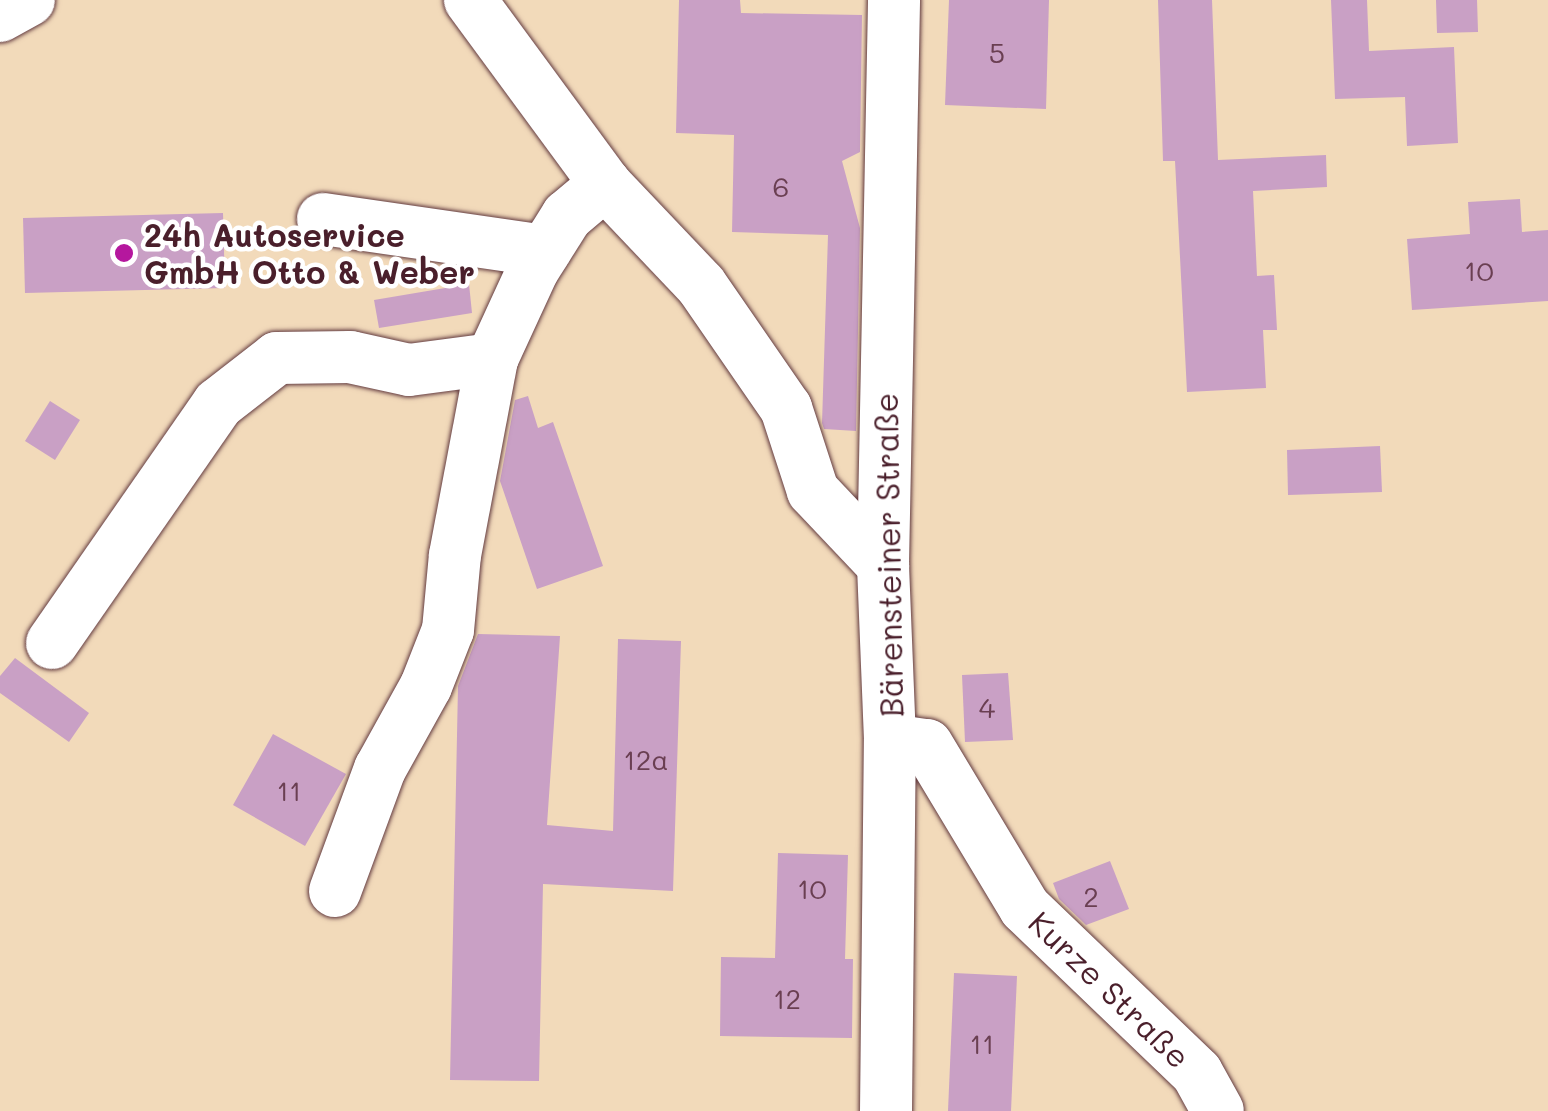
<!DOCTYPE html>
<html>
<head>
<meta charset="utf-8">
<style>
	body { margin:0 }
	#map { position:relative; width:1548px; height:1111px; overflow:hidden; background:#f2daba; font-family:Mali,sans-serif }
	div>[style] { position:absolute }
	.building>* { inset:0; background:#c9a0c5 }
	.roads { filter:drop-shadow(0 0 2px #633b40) drop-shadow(0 0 2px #633b40) }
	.minor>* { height:52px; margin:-26px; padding:0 26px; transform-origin:26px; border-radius:26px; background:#fff }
	.dots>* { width:28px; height:28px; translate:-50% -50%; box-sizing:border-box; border:5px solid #fff; border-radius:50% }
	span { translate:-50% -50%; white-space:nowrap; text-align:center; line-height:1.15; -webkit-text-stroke:9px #fff; paint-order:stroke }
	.number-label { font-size:28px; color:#6a3f52 }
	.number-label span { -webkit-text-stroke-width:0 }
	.poi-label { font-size:32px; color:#4a1f2b; font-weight:700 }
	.left { translate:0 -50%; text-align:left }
	.street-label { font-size:32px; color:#4a1f2b }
</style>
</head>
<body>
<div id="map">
	<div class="building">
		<i style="clip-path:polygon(679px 0,740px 0,741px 13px,862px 15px,860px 152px,842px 161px,860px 228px,856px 431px,824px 429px,822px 423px,828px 235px,732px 232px,734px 135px,676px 133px)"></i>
		<i style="clip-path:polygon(949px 0,1049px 0,1046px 109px,945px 105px)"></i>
		<i style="clip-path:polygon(1158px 0,1212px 0,1218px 160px,1326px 155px,1327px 187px,1253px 191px,1257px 276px,1274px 275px,1277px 330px,1263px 330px,1266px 388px,1187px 392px,1175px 161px,1163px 161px)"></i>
		<i style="clip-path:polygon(1331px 0,1367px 0,1369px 51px,1454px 47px,1458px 143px,1407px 146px,1405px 97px,1335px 99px)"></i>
		<i style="clip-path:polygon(1436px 0,1477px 0,1478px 32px,1437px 33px)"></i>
		<i style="clip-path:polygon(1520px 199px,1522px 232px,1548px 230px,1548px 301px,1412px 310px,1407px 239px,1470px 234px,1468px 202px)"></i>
		<i style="clip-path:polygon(223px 213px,225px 288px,25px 293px,23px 218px)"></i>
		<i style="clip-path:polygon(469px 284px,472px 313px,379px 328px,374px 300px)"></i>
		<i style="clip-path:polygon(528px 396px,538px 428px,553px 422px,603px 566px,537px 589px,500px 481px,515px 400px)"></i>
		<i style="clip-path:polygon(50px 401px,80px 420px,55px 460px,25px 441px)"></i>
		<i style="clip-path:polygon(1380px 446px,1382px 492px,1288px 495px,1287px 450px)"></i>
		<i style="clip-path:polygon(478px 634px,560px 636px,547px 825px,613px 831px,618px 639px,681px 641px,673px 891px,543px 884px,539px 1081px,450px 1080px,458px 686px)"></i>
		<i style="clip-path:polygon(15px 658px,89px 713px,69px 742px,0 693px,0 676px)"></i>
		<i style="clip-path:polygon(1008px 673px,1013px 740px,965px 742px,962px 675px)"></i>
		<i style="clip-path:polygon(273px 734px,346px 774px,305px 846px,233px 805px)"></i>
		<i style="clip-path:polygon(778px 853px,848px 855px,845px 959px,853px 959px,852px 1038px,720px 1036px,721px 957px,775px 958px)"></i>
		<i style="clip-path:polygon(1110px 861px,1129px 909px,1086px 925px,1059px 899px,1053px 883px)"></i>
		<i style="clip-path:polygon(954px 973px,1017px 976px,1011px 1111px,948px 1111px)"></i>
	</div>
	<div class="roads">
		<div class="minor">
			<i style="left:470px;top:0;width:228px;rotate:53.7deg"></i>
			<i style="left:605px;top:184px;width:139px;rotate:46.5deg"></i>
			<i style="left:701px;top:285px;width:150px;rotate:55.4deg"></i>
			<i style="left:786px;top:408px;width:87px;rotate:72deg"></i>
			<i style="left:813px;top:491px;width:102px;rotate:46.6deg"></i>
			<i style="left:0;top:16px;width:33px;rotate:-29deg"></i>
			<i style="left:323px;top:219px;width:224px;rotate:8.2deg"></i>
			<i style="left:52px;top:643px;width:291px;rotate:-55.2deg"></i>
			<i style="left:218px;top:404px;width:75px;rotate:-37.9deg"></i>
			<i style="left:277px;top:358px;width:73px;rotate:-0.8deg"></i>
			<i style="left:350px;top:357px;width:60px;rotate:12.4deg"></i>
			<i style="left:409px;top:370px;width:84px;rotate:-7.5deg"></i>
			<i style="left:492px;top:359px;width:98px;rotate:-65.3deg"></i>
			<i style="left:533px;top:270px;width:64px;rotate:-57.8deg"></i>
			<i style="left:567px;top:216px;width:50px;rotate:-40.1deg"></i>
			<i style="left:890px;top:740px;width:37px;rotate:8deg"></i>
			<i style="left:927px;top:745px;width:190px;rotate:59deg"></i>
			<i style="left:1025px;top:908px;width:238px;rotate:43.8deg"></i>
			<i style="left:1197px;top:1073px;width:43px;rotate:61.1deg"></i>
			<i style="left:335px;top:891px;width:130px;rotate:-69.8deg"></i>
			<i style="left:380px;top:769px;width:95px;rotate:-61deg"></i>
			<i style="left:426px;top:686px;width:60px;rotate:-68.6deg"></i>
			<i style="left:448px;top:630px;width:75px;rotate:-84.7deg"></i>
			<i style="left:455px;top:555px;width:199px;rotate:-79.3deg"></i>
			<i style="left:886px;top:1111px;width:371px;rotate:-89.4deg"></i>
			<i style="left:890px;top:740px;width:175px;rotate:-92.3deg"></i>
			<i style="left:883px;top:565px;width:565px;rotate:-88.88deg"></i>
		</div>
	</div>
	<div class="dots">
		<i style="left:124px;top:253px;background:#b5179e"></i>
	</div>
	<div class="number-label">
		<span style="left:997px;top:52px">5</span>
		<span style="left:781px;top:186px">6</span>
		<span style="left:1479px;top:270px">10</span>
		<span style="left:987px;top:707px">4</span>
		<span style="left:646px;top:759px">12a</span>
		<span style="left:289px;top:790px">11</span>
		<span style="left:812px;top:888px">10</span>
		<span style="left:1091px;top:896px">2</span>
		<span style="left:787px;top:998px">12</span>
		<span style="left:982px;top:1043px">11</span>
	</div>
	<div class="poi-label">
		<span class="left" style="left:144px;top:253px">24h Autoservice<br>GmbH Otto &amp; Weber</span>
	</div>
	<div class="street-label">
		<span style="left:888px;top:555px;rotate:-91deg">Bärensteiner Straße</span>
		<span style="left:1110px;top:989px;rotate:44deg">Kurze Straße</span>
	</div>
</div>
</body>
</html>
